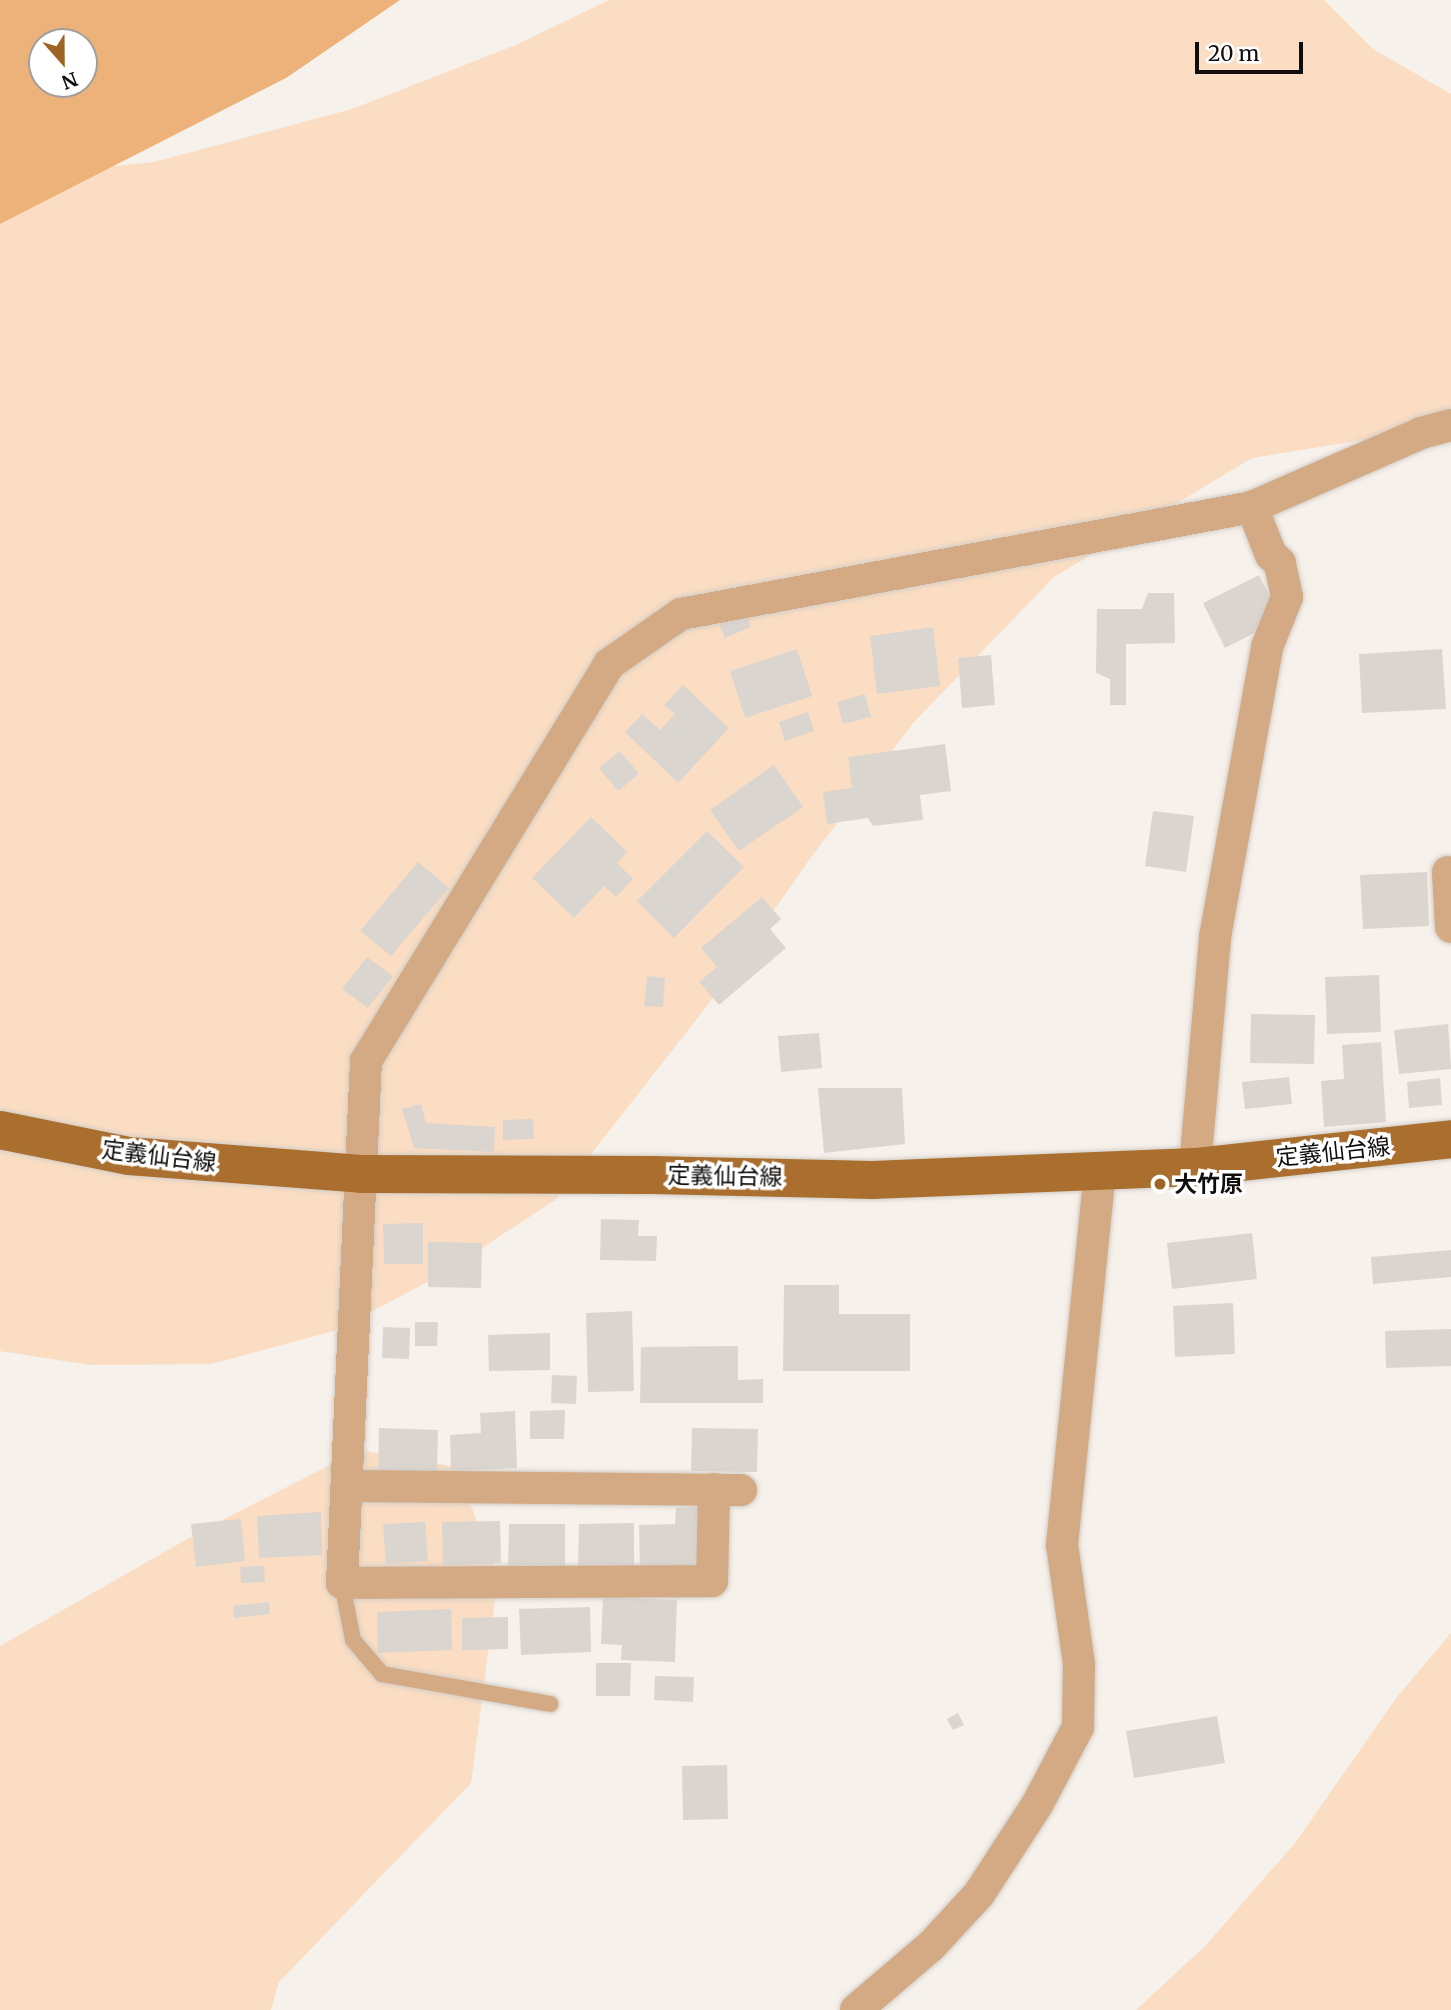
<!DOCTYPE html>
<html>
<head>
<meta charset="utf-8">
<style>
	body { margin:0 }
	#map { position:relative; width:1451px; height:2010px; overflow:hidden; background:#f7f1eb; font-family:Merriweather,"Noto Sans JP",serif }
	div>[style] { position:absolute }
	.green>* { inset:0; background:#faddc2 }
	.water>* { inset:0; background:#edb27a }
	.building>* { inset:0; background:#dbd5d0 }
	.roads { filter:drop-shadow(0 0 2px #d2cdc7) drop-shadow(0 0 2px #d2cdc7) }
	.service>* { height:16px; margin:-8px; padding:0 8px; transform-origin:8px; border-radius:8px; background:#d3aa83 }
	.minor>* { height:32px; margin:-16px; padding:0 16px; transform-origin:16px; border-radius:16px; background:#d3aa83 }
	.primary>* { height:38px; margin:-19px; padding:0 19px; transform-origin:19px; border-radius:19px; background:#aa6f2f }
	.dots>* { width:19px; height:19px; translate:-50% -50%; box-sizing:border-box; border:4px solid #fff; border-radius:50% }
	span { translate:-50% -50%; white-space:nowrap; text-align:center; line-height:1.15; -webkit-text-stroke:7px #fff; paint-order:stroke }
	.street-label { font-size:23px; color:#110f0d }
	.poi-label { font-size:23px; color:#110f0d; font-weight:700 }
	.left { translate:0 -50%; text-align:left }
	.north { position:absolute; left:28px; top:28px; width:70px; height:70px; box-sizing:border-box; background:#fff; border:2px solid #a09f9e; border-radius:50%; rotate:159deg; font-size:19px; font-weight:700; line-height:28px; text-align:center; color:#110f0d }
	.north::after { content:''; display:block; margin:auto; width:24px; height:32px; background:#9e6423; clip-path:polygon(50% 0,100% 100%,50% 72%,0 100%) }
	.scale { position:absolute; left:1195px; top:42px; width:108px; height:32px; box-sizing:border-box; border:4px solid #110f0d; border-top:0; padding-left:9px; font-size:21px; line-height:24px; white-space:nowrap; color:#110f0d; -webkit-text-stroke:5px #fff; paint-order:stroke }
</style>
</head>
<body>
<div id="map">
	<div class="green">
		<i style="clip-path:polygon(609px 0,1324px 0,1373px 49px,1451px 94px,1451px 426px,1252px 458px,1054px 577px,914px 722px,809px 860px,707px 1006px,555px 1200px,441px 1275px,334px 1331px,211px 1364px,90px 1365px,0 1351px,0 178px,154px 162px,352px 109px,516px 45px)"></i>
		<i style="clip-path:polygon(360px 1450px,456px 1467px,498px 1576px,471px 1783px,279px 1982px,271px 2010px,0 2010px,0 1646px,210px 1526px)"></i>
		<i style="clip-path:polygon(1451px 1633px,1451px 2010px,1136px 2010px,1206px 1945px,1295px 1843px,1397px 1697px)"></i>
	</div>
	<div class="water">
		<i style="clip-path:polygon(evenodd,0 0,400px 0,286px 78px,0 224px,0 0,42px 42px,84px 42px,84px 84px,42px 84px,42px 42px)"></i>
	</div>
	<div class="building">
		<i style="clip-path:polygon(1259px 575px,1273px 603px,1262px 629px,1225px 648px,1203px 603px)"></i>
		<i style="clip-path:polygon(1148px 593px,1174px 593px,1175px 643px,1126px 644px,1126px 705px,1110px 705px,1110px 679px,1096px 673px,1097px 609px,1142px 609px)"></i>
		<i style="clip-path:polygon(745px 612px,751px 627px,725px 638px,719px 624px)"></i>
		<i style="clip-path:polygon(933px 627px,940px 686px,877px 694px,870px 636px)"></i>
		<i style="clip-path:polygon(797px 649px,812px 696px,745px 718px,730px 671px)"></i>
		<i style="clip-path:polygon(1442px 649px,1446px 709px,1362px 713px,1359px 654px)"></i>
		<i style="clip-path:polygon(991px 655px,995px 705px,962px 708px,958px 658px)"></i>
		<i style="clip-path:polygon(683px 685px,729px 728px,678px 783px,625px 732px,642px 714px,660px 730px,675px 714px,664px 705px)"></i>
		<i style="clip-path:polygon(865px 694px,871px 717px,843px 724px,837px 702px)"></i>
		<i style="clip-path:polygon(808px 712px,814px 731px,785px 741px,779px 722px)"></i>
		<i style="clip-path:polygon(945px 744px,951px 791px,920px 795px,923px 820px,873px 826px,868px 818px,827px 824px,823px 792px,852px 788px,848px 757px)"></i>
		<i style="clip-path:polygon(620px 751px,639px 774px,618px 791px,599px 768px)"></i>
		<i style="clip-path:polygon(774px 765px,803px 807px,739px 851px,710px 810px)"></i>
		<i style="clip-path:polygon(1153px 811px,1194px 816px,1186px 872px,1145px 866px)"></i>
		<i style="clip-path:polygon(591px 817px,627px 852px,617px 863px,633px 879px,616px 897px,604px 886px,574px 918px,532px 878px)"></i>
		<i style="clip-path:polygon(707px 831px,744px 867px,674px 938px,637px 901px)"></i>
		<i style="clip-path:polygon(418px 862px,449px 888px,391px 956px,360px 931px)"></i>
		<i style="clip-path:polygon(1427px 872px,1429px 926px,1363px 929px,1360px 875px)"></i>
		<i style="clip-path:polygon(762px 897px,781px 919px,770px 929px,786px 948px,719px 1005px,699px 982px,717px 967px,701px 948px)"></i>
		<i style="clip-path:polygon(367px 957px,393px 976px,368px 1008px,342px 989px)"></i>
		<i style="clip-path:polygon(1379px 975px,1381px 1032px,1327px 1034px,1325px 977px)"></i>
		<i style="clip-path:polygon(647px 976px,665px 978px,663px 1007px,644px 1006px)"></i>
		<i style="clip-path:polygon(1251px 1014px,1315px 1015px,1314px 1064px,1250px 1063px)"></i>
		<i style="clip-path:polygon(1448px 1024px,1451px 1069px,1399px 1074px,1394px 1030px)"></i>
		<i style="clip-path:polygon(819px 1033px,822px 1068px,781px 1072px,778px 1036px)"></i>
		<i style="clip-path:polygon(1381px 1042px,1386px 1122px,1324px 1127px,1321px 1081px,1344px 1079px,1342px 1045px)"></i>
		<i style="clip-path:polygon(1289px 1077px,1292px 1104px,1245px 1109px,1242px 1082px)"></i>
		<i style="clip-path:polygon(1440px 1078px,1442px 1105px,1409px 1108px,1407px 1082px)"></i>
		<i style="clip-path:polygon(818px 1088px,902px 1088px,905px 1144px,824px 1153px)"></i>
		<i style="clip-path:polygon(421px 1104px,426px 1123px,495px 1127px,494px 1152px,414px 1148px,402px 1109px)"></i>
		<i style="clip-path:polygon(533px 1119px,534px 1139px,503px 1140px,503px 1120px)"></i>
		<i style="clip-path:polygon(601px 1219px,639px 1220px,638px 1236px,657px 1236px,656px 1261px,600px 1260px)"></i>
		<i style="clip-path:polygon(423px 1223px,423px 1264px,384px 1264px,383px 1224px)"></i>
		<i style="clip-path:polygon(1252px 1233px,1257px 1279px,1172px 1289px,1167px 1243px)"></i>
		<i style="clip-path:polygon(428px 1242px,482px 1243px,481px 1288px,428px 1287px)"></i>
		<i style="clip-path:polygon(1451px 1250px,1451px 1277px,1373px 1284px,1371px 1257px)"></i>
		<i style="clip-path:polygon(784px 1285px,839px 1285px,839px 1314px,910px 1314px,910px 1371px,783px 1371px)"></i>
		<i style="clip-path:polygon(1233px 1303px,1235px 1354px,1175px 1357px,1173px 1306px)"></i>
		<i style="clip-path:polygon(632px 1311px,634px 1391px,588px 1392px,586px 1313px)"></i>
		<i style="clip-path:polygon(415px 1322px,438px 1322px,437px 1346px,415px 1346px)"></i>
		<i style="clip-path:polygon(383px 1327px,410px 1328px,409px 1359px,382px 1358px)"></i>
		<i style="clip-path:polygon(1451px 1329px,1451px 1366px,1386px 1368px,1385px 1331px)"></i>
		<i style="clip-path:polygon(550px 1333px,550px 1370px,489px 1371px,488px 1335px)"></i>
		<i style="clip-path:polygon(738px 1346px,738px 1380px,763px 1379px,763px 1403px,640px 1403px,641px 1347px)"></i>
		<i style="clip-path:polygon(552px 1375px,577px 1376px,576px 1404px,551px 1403px)"></i>
		<i style="clip-path:polygon(565px 1410px,564px 1439px,530px 1439px,530px 1411px)"></i>
		<i style="clip-path:polygon(515px 1411px,517px 1468px,451px 1471px,450px 1435px,481px 1433px,480px 1413px)"></i>
		<i style="clip-path:polygon(379px 1428px,438px 1430px,437px 1474px,378px 1472px)"></i>
		<i style="clip-path:polygon(692px 1428px,758px 1429px,757px 1472px,691px 1471px)"></i>
		<i style="clip-path:polygon(700px 1507px,700px 1569px,640px 1569px,639px 1525px,675px 1524px,676px 1508px)"></i>
		<i style="clip-path:polygon(321px 1512px,322px 1555px,259px 1558px,257px 1516px)"></i>
		<i style="clip-path:polygon(241px 1519px,245px 1561px,196px 1567px,191px 1524px)"></i>
		<i style="clip-path:polygon(500px 1521px,501px 1563px,443px 1565px,442px 1522px)"></i>
		<i style="clip-path:polygon(425px 1522px,428px 1561px,386px 1564px,383px 1524px)"></i>
		<i style="clip-path:polygon(634px 1523px,634px 1566px,578px 1567px,579px 1524px)"></i>
		<i style="clip-path:polygon(509px 1524px,565px 1524px,565px 1567px,508px 1567px)"></i>
		<i style="clip-path:polygon(264px 1566px,265px 1582px,241px 1583px,240px 1567px)"></i>
		<i style="clip-path:polygon(603px 1597px,677px 1600px,675px 1662px,621px 1660px,622px 1645px,601px 1644px)"></i>
		<i style="clip-path:polygon(269px 1602px,270px 1614px,234px 1618px,233px 1606px)"></i>
		<i style="clip-path:polygon(590px 1607px,591px 1652px,521px 1655px,519px 1609px)"></i>
		<i style="clip-path:polygon(451px 1609px,452px 1650px,378px 1653px,377px 1612px)"></i>
		<i style="clip-path:polygon(508px 1617px,508px 1649px,462px 1650px,462px 1618px)"></i>
		<i style="clip-path:polygon(596px 1663px,631px 1663px,630px 1696px,596px 1696px)"></i>
		<i style="clip-path:polygon(655px 1676px,694px 1677px,693px 1702px,654px 1700px)"></i>
		<i style="clip-path:polygon(958px 1713px,964px 1725px,953px 1730px,947px 1719px)"></i>
		<i style="clip-path:polygon(1217px 1716px,1225px 1763px,1134px 1778px,1126px 1731px)"></i>
		<i style="clip-path:polygon(727px 1765px,728px 1819px,683px 1820px,682px 1766px)"></i>
	</div>
	<div class="roads">
		<div class="service">
			<i style="left:342px;top:1583px;width:58px;rotate:79.1deg"></i>
			<i style="left:353px;top:1640px;width:45px;rotate:49.5deg"></i>
			<i style="left:382px;top:1674px;width:171px;rotate:10.1deg"></i>
		</div>
		<div class="minor">
			<i style="left:1448px;top:872px;width:55px;rotate:86.9deg"></i>
			<i style="left:1195px;top:1167px;width:231px;rotate:-85deg"></i>
			<i style="left:1215px;top:937px;width:295px;rotate:-79.8deg"></i>
			<i style="left:1267px;top:647px;width:54px;rotate:-68.2deg"></i>
			<i style="left:1287px;top:597px;width:35px;rotate:-102deg"></i>
			<i style="left:1280px;top:563px;width:12px;rotate:-138deg"></i>
			<i style="left:1271px;top:555px;width:52px;rotate:-111.6deg"></i>
			<i style="left:347px;top:1486px;width:394px;rotate:0.6deg"></i>
			<i style="left:714px;top:1489px;width:92px;rotate:91.2deg"></i>
			<i style="left:712px;top:1581px;width:370px;rotate:179.7deg"></i>
			<i style="left:342px;top:1583px;width:523px;rotate:-87.37deg"></i>
			<i style="left:366px;top:1061px;width:465px;rotate:-58.5deg"></i>
			<i style="left:609px;top:664px;width:88px;rotate:-34.8deg"></i>
			<i style="left:681px;top:614px;width:581px;rotate:-10.61deg"></i>
			<i style="left:1252px;top:507px;width:184px;rotate:-23.6deg"></i>
			<i style="left:1421px;top:433px;width:31px;rotate:-15deg"></i>
			<i style="left:856px;top:2010px;width:99px;rotate:-40.5deg"></i>
			<i style="left:931px;top:1946px;width:71px;rotate:-47.3deg"></i>
			<i style="left:979px;top:1894px;width:108px;rotate:-57deg"></i>
			<i style="left:1038px;top:1803px;width:86px;rotate:-62.2deg"></i>
			<i style="left:1078px;top:1727px;width:63px;rotate:-89.1deg"></i>
			<i style="left:1079px;top:1664px;width:120px;rotate:-98.1deg"></i>
			<i style="left:1062px;top:1545px;width:377px;rotate:-84.2deg"></i>
		</div>
		<div class="primary">
			<i style="left:0;top:1130px;width:132px;rotate:11.4deg"></i>
			<i style="left:129px;top:1156px;width:233px;rotate:4.4deg"></i>
			<i style="left:361px;top:1174px;width:291px;rotate:0.2deg"></i>
			<i style="left:652px;top:1175px;width:220px;rotate:1.3deg"></i>
			<i style="left:872px;top:1180px;width:323px;rotate:-2.3deg"></i>
			<i style="left:1195px;top:1167px;width:258px;rotate:-6.2deg"></i>
		</div>
	</div>
	<div class="dots">
		<i style="left:1160px;top:1184px;background:#9e6423"></i>
	</div>
	<div class="street-label">
		<span style="left:1333px;top:1152px;rotate:-6deg">定義仙台線</span>
		<span style="left:159px;top:1156px;rotate:7deg">定義仙台線</span>
		<span style="left:725px;top:1176px;rotate:1deg">定義仙台線</span>
	</div>
	<div class="poi-label">
		<span class="left" style="left:1174px;top:1184px">大竹原</span>
	</div>
	<div class="north">N</div>
	<div class="scale">20 m</div>
</div>
</body>
</html>
